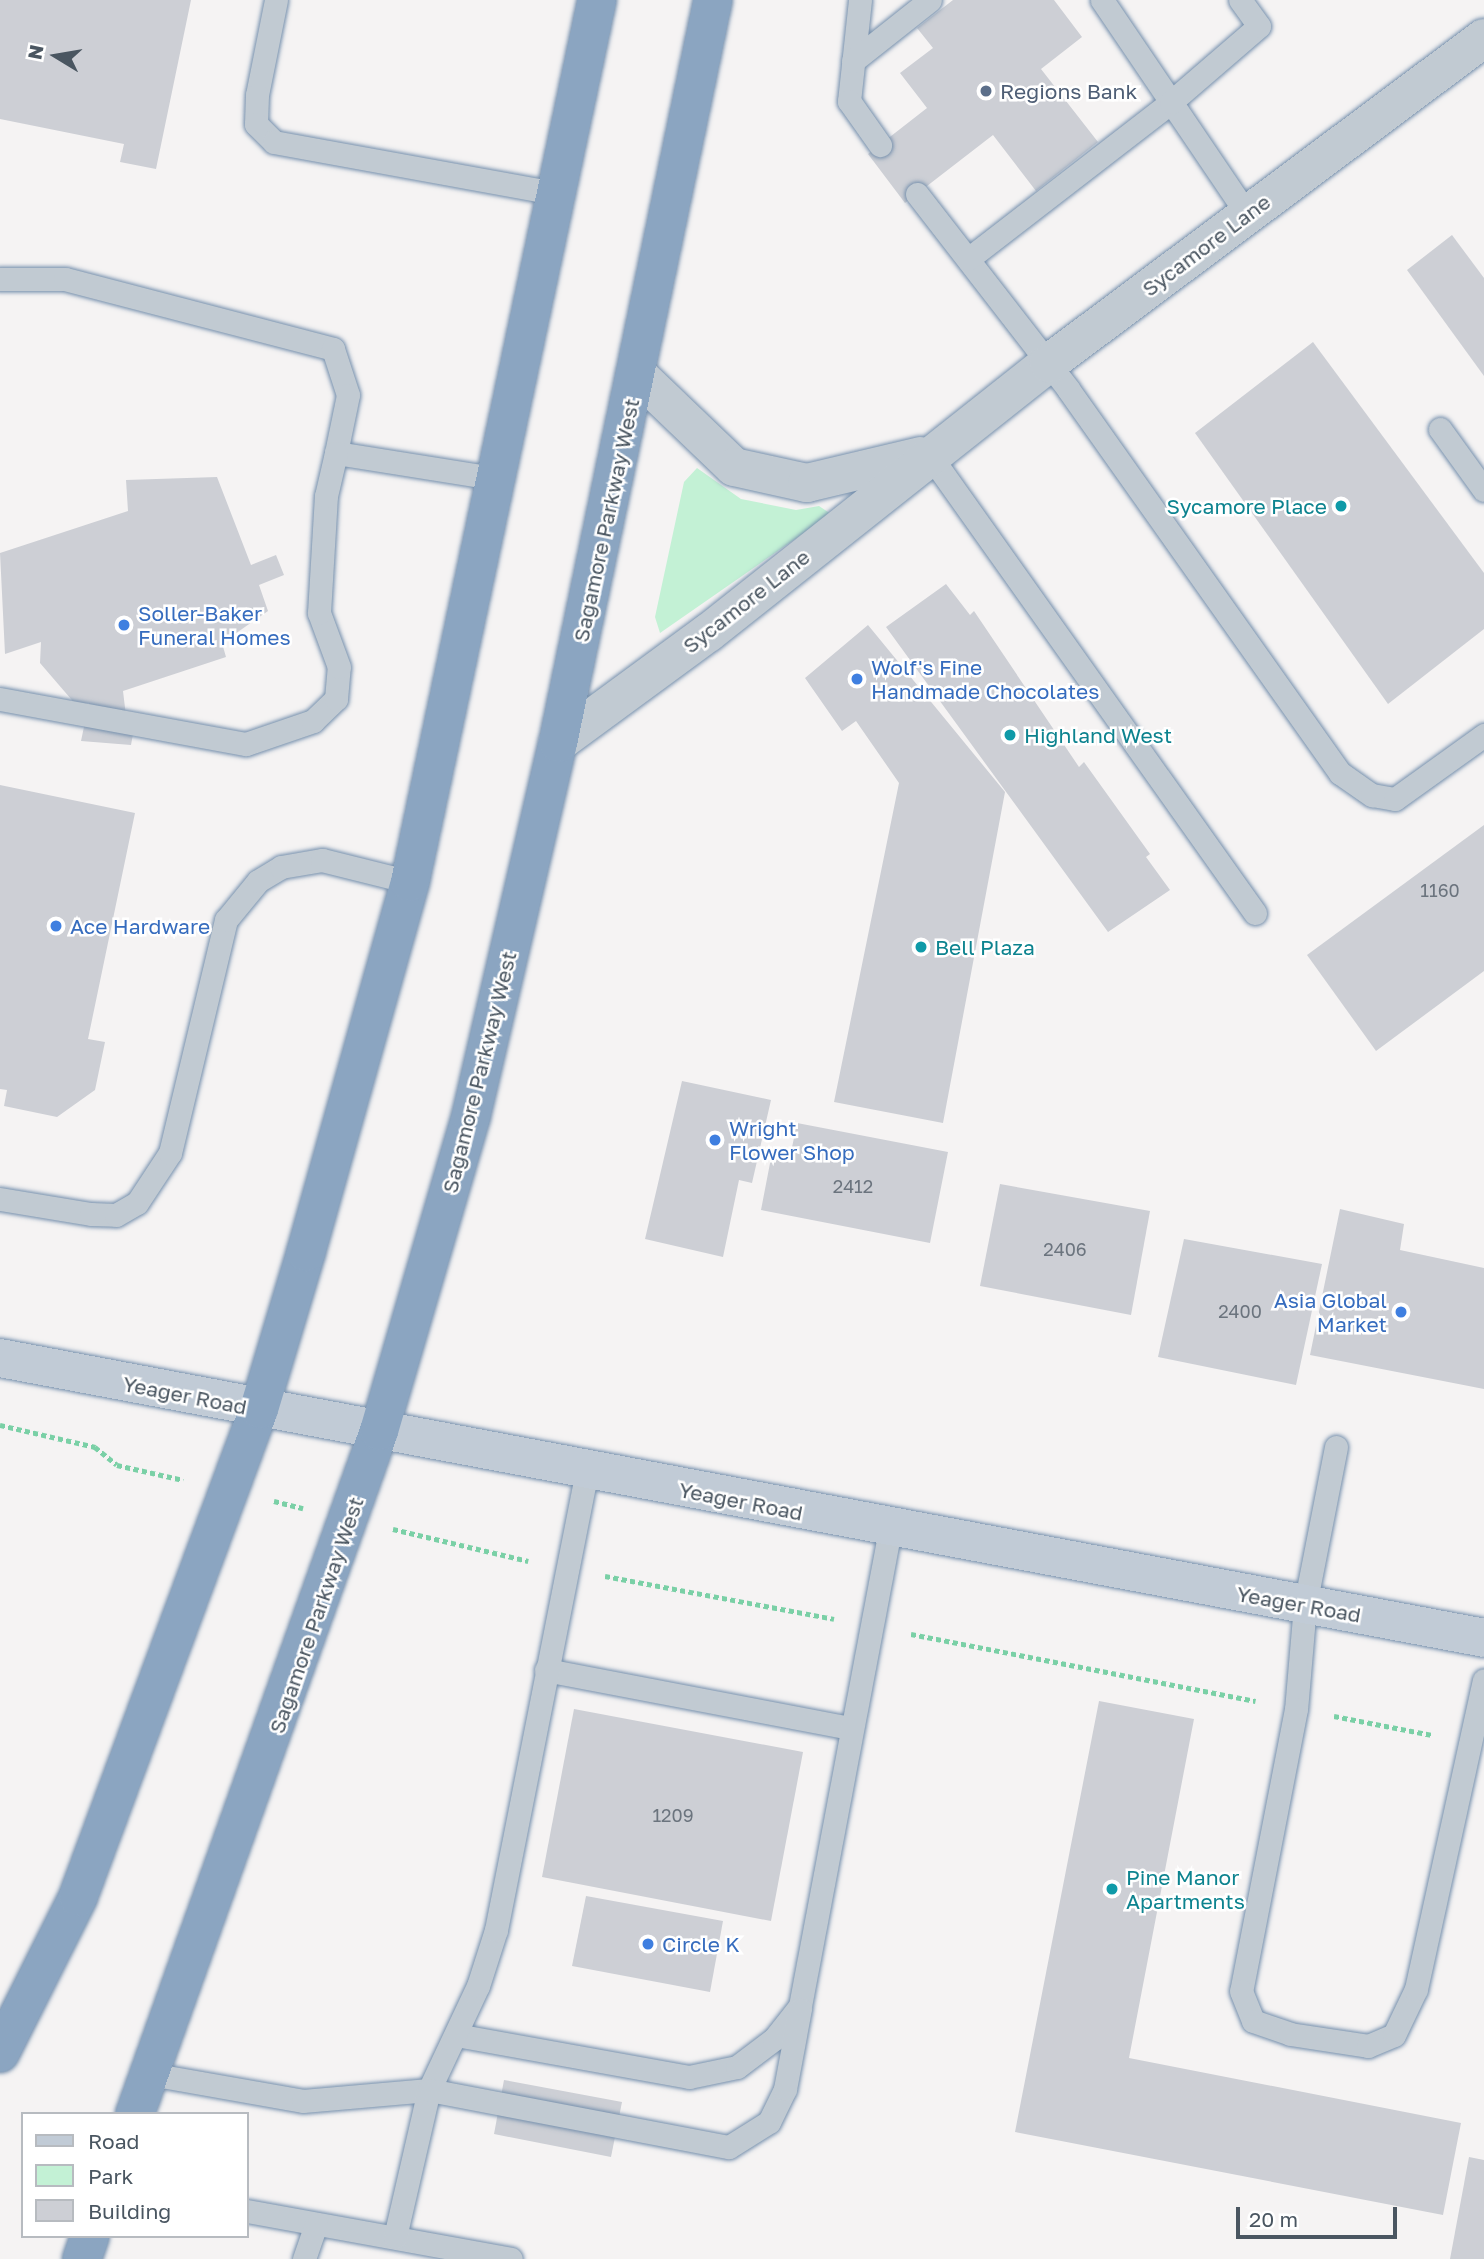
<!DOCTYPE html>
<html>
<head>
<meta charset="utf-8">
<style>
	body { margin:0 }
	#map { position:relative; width:1484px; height:2259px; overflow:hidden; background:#f5f3f3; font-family:"Golos Text",sans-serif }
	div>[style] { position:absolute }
	.green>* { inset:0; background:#c3f1d5 }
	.building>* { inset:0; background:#cdcfd5 }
	.path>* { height:4.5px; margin-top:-2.25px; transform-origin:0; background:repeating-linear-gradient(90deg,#7ad0a6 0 5px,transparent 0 8.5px) }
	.roads { filter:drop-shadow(0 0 2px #7690ad) drop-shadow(0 0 2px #7690ad) }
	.lane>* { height:23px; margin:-11.5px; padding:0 11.5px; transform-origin:11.5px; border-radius:11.5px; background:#c1cad2 }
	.street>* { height:38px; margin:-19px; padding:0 19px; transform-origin:19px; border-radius:19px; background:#c1cad2 }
	.secondary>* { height:38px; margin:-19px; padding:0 19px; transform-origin:19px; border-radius:19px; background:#c1cbd6 }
	.highway>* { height:38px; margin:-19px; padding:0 19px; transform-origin:19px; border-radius:19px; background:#8ba5c1 }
	.dots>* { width:19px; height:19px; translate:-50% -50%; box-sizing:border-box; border:4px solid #fff; border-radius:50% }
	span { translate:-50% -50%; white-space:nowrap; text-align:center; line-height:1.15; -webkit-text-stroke:5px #fff; paint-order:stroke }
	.number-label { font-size:18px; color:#6b747e }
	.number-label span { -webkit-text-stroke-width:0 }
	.service-label { font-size:21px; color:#4e5e75 }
	.left { translate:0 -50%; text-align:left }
	.street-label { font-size:21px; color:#4a5661 }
	.culture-label { font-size:21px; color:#0d838f }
	.right { translate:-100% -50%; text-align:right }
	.shop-label { font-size:21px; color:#366cbe }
	.legend { position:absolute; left:21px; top:2112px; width:228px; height:126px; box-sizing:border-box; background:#fff; border:2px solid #b7bbc0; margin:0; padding:9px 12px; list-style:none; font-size:21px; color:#4a5661 }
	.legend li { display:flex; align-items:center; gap:14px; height:35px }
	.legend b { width:35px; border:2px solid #b7bbc0 }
	.north { position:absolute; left:21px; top:21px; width:70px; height:70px; -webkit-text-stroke:5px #fff; paint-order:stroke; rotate:281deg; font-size:19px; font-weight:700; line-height:28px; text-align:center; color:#4a5661 }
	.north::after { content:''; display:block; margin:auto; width:24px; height:32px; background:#4a5661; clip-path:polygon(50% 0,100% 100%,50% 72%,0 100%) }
	.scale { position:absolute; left:1236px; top:2207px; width:161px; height:32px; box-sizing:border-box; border:4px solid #4a5661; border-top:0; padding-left:9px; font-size:21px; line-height:24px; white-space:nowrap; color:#4a5661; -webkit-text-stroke:5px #fff; paint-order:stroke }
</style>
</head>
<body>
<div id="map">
	<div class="green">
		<i style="clip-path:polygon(697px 468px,741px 499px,796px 510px,819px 506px,831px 514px,660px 633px,655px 617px,684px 482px)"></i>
	</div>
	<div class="building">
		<i style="clip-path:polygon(0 0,191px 0,156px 169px,120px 162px,124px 144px,0 119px)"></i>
		<i style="clip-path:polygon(953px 0,1054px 0,1082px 37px,1041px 69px,1098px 142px,1036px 191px,993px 135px,905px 203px,868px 154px,927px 108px,900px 73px,933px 48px,917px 28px)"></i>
		<i style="clip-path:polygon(1452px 235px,1484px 278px,1484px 376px,1407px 270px)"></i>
		<i style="clip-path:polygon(1313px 342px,1484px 573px,1484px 629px,1388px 704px,1195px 433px)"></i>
		<i style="clip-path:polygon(217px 477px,251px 565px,276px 555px,284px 575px,259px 585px,268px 611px,222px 643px,226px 657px,123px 691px,126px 716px,136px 718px,131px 745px,81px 741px,89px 703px,77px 706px,40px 663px,41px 642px,5px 654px,0 553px,128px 511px,126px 480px)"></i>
		<i style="clip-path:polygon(946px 584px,970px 615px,974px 611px,1079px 767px,1084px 762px,1150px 854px,1146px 857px,1170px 890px,1108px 932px,886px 627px)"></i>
		<i style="clip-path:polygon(868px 625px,1005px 792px,943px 1123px,834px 1102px,899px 783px,856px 721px,842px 731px,805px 678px)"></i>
		<i style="clip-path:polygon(0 785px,135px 813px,88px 1039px,105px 1042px,95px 1090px,57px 1117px,4px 1106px,7px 1090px,0 1089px)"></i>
		<i style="clip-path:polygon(1484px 825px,1484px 971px,1376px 1051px,1307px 955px)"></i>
		<i style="clip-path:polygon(682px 1081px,771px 1100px,752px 1183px,739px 1180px,723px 1257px,645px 1239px)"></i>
		<i style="clip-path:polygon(797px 1123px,948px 1152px,930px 1243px,761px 1210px,771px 1158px,789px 1162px)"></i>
		<i style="clip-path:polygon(1000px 1184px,1150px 1211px,1131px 1315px,980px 1286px)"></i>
		<i style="clip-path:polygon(1340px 1209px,1404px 1224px,1400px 1250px,1484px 1268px,1484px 1389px,1310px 1355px)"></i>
		<i style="clip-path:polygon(1184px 1239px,1322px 1264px,1296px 1385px,1158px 1357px)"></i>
		<i style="clip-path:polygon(1099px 1701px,1194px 1719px,1129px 2058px,1461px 2123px,1443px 2215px,1015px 2132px)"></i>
		<i style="clip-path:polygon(574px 1709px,803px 1752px,771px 1921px,542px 1877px)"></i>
		<i style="clip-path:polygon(586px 1896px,723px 1921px,710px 1992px,572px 1966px)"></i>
		<i style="clip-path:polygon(504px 2080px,622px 2102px,611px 2157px,494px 2134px)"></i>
		<i style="clip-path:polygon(1469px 2157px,1484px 2160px,1484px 2259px,1450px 2259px)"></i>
	</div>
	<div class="path">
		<i style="left:0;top:1425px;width:98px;rotate:13deg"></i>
		<i style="left:95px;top:1447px;width:28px;rotate:39deg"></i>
		<i style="left:117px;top:1465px;width:68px;rotate:12.8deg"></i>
		<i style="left:274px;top:1501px;width:30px;rotate:14deg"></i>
		<i style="left:393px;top:1529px;width:139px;rotate:13.3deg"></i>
		<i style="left:605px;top:1576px;width:233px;rotate:10.6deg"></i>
		<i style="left:911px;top:1634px;width:351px;rotate:11deg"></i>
		<i style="left:1334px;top:1716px;width:100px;rotate:11deg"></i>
	</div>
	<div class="roads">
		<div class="lane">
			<i style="left:276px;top:0;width:97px;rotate:101.3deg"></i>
			<i style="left:257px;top:95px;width:29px;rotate:92deg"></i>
			<i style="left:256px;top:124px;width:25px;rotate:45deg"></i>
			<i style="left:274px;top:142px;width:287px;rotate:10.3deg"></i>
			<i style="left:860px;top:0;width:102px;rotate:96.2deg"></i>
			<i style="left:849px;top:101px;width:54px;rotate:54.8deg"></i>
			<i style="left:1102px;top:0;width:258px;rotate:55.9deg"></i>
			<i style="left:853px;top:61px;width:98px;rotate:-38.4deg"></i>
			<i style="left:917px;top:194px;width:247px;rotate:52.2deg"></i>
			<i style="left:1068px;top:389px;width:471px;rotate:54.7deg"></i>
			<i style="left:1340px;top:773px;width:39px;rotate:35deg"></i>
			<i style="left:1372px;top:795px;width:23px;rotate:10deg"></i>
			<i style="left:1395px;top:799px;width:110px;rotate:-35.7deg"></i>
			<i style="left:968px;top:259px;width:257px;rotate:-37.7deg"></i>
			<i style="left:1171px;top:102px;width:116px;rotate:-40.8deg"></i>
			<i style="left:1259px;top:26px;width:32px;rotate:-126deg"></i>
			<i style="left:0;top:279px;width:65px"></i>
			<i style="left:65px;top:279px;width:277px;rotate:14.6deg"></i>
			<i style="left:333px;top:349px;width:48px;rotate:71.9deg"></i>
			<i style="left:348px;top:395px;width:59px;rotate:101.7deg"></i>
			<i style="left:336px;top:453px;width:166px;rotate:9deg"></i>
			<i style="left:1440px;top:429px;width:75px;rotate:54.2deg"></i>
			<i style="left:929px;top:454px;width:563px;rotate:54.62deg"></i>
			<i style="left:0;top:699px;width:250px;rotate:10.4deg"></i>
			<i style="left:246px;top:744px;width:71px;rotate:-18.9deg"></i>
			<i style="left:313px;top:721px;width:32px;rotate:-44deg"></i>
			<i style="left:336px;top:699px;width:32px;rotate:-85deg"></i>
			<i style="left:339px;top:667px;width:58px;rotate:-110.3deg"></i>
			<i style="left:319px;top:613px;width:117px;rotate:-86.6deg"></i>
			<i style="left:326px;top:496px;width:44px;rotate:-76.9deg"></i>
			<i style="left:0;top:1199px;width:92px;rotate:9.4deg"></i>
			<i style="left:91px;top:1214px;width:25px;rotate:2deg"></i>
			<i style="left:116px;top:1215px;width:24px;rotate:-30deg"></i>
			<i style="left:137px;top:1203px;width:60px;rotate:-56.6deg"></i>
			<i style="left:170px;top:1153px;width:240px;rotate:-76.5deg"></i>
			<i style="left:226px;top:920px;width:50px;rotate:-50.6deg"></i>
			<i style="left:258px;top:881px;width:27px;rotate:-31deg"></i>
			<i style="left:281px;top:867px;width:42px;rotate:-9.7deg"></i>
			<i style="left:322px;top:860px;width:91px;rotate:14deg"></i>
			<i style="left:1336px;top:1447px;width:161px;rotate:101.1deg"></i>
			<i style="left:1305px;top:1605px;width:104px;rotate:94.9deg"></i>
			<i style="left:1296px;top:1709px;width:287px;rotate:101deg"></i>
			<i style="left:1241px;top:1991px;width:32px;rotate:68deg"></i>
			<i style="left:1253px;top:2021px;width:39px;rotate:19deg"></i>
			<i style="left:1290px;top:2034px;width:79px;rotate:8.7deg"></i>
			<i style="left:1368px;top:2046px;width:28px;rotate:-23deg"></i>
			<i style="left:1394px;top:2035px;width:51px;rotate:-64.4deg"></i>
			<i style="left:1416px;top:1989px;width:316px;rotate:-77.6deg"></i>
			<i style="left:546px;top:1670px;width:310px;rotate:10.8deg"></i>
			<i style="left:456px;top:2035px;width:237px;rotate:10.2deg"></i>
			<i style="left:689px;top:2077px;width:49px;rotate:-11.8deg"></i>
			<i style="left:737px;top:2067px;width:46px;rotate:-37.1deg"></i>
			<i style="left:774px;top:2039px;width:42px;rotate:-51.8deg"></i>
			<i style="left:800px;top:2006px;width:485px;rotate:-79.3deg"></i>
			<i style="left:150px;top:2074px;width:155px;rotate:10deg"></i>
			<i style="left:303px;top:2101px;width:126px;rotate:-5deg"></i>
			<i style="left:429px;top:2090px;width:115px;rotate:-64.8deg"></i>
			<i style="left:478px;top:1986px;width:59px;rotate:-72.2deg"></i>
			<i style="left:496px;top:1930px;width:467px;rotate:-78.8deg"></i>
			<i style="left:247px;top:2211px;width:268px;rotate:10.3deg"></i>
			<i style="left:395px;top:2237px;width:151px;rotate:-77deg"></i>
			<i style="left:429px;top:2090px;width:305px;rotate:10.8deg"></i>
			<i style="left:729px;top:2147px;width:47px;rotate:-32deg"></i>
			<i style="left:769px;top:2122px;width:37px;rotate:-64deg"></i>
			<i style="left:785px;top:2089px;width:81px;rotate:-79.4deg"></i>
			<i style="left:304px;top:2259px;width:37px;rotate:-71deg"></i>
		</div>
		<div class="street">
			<i style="left:637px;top:374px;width:134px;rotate:43.8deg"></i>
			<i style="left:734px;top:467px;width:75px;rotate:12.4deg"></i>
			<i style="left:807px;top:483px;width:116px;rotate:-13.4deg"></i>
			<i style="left:558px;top:743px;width:186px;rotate:-36.3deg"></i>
			<i style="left:708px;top:633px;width:435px;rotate:-38.4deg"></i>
			<i style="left:1049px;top:363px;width:543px;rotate:-36.76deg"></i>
		</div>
		<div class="secondary">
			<i style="left:0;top:1358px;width:1510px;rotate:10.68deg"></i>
		</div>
		<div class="highway">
			<i style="left:0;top:2053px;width:174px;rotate:-63.4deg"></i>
			<i style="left:78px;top:1897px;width:520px;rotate:-69.65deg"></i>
			<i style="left:259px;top:1409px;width:164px;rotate:-73.3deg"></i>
			<i style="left:306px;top:1252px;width:384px;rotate:-74.3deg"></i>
			<i style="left:410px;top:882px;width:902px;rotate:-78.03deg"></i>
			<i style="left:135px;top:2114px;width:725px;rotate:-70.34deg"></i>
			<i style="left:379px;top:1431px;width:328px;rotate:-73.7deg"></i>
			<i style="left:471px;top:1116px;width:383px;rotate:-76.9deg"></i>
			<i style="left:558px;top:743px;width:759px;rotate:-78.22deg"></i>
			<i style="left:82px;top:2259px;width:24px;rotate:-71deg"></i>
		</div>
	</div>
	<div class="dots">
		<i style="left:986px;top:91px;background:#5c6f8a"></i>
		<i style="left:1341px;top:506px;background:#0f9aa8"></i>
		<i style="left:124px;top:625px;background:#3f7fe0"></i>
		<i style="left:857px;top:679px;background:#3f7fe0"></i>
		<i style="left:1010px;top:735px;background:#0f9aa8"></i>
		<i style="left:56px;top:926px;background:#3f7fe0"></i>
		<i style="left:921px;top:947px;background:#0f9aa8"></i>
		<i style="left:715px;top:1140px;background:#3f7fe0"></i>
		<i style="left:1401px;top:1312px;background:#3f7fe0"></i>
		<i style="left:1112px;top:1889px;background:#0f9aa8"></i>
		<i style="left:648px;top:1944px;background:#3f7fe0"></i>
	</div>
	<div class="number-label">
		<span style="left:1440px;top:890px">1160</span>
		<span style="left:853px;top:1186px">2412</span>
		<span style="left:1065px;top:1249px">2406</span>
		<span style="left:1240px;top:1311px">2400</span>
		<span style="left:673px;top:1815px">1209</span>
	</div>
	<div class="service-label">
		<span class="left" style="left:1000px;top:91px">Regions Bank</span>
	</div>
	<div class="street-label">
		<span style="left:1206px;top:245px;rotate:-37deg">Sycamore Lane</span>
		<span style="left:606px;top:520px;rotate:-78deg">Sagamore Parkway West</span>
		<span style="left:746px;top:601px;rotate:-38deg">Sycamore Lane</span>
		<span style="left:479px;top:1072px;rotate:-76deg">Sagamore Parkway West</span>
		<span style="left:185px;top:1395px;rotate:11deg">Yeager Road</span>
		<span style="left:741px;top:1501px;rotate:11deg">Yeager Road</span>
		<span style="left:1299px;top:1604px;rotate:10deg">Yeager Road</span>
		<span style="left:316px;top:1615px;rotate:-71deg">Sagamore Parkway West</span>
	</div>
	<div class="culture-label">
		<span class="right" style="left:1327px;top:506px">Sycamore Place</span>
		<span class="left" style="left:1024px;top:735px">Highland West</span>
		<span class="left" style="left:935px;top:947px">Bell Plaza</span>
		<span class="left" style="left:1126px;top:1889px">Pine Manor<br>Apartments</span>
	</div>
	<div class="shop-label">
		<span class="left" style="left:138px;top:625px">Soller-Baker<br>Funeral Homes</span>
		<span class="left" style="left:871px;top:679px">Wolf's Fine<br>Handmade Chocolates</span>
		<span class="left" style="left:70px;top:926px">Ace Hardware</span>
		<span class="left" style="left:729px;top:1140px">Wright<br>Flower Shop</span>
		<span class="right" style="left:1387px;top:1312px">Asia Global<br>Market</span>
		<span class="left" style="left:662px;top:1944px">Circle K</span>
	</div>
	<ul class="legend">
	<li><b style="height:9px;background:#c1cbd6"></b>Road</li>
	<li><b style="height:19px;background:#c3f1d5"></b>Park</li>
	<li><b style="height:19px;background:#cdcfd5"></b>Building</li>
	</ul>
	<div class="north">N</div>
	<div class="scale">20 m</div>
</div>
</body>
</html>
